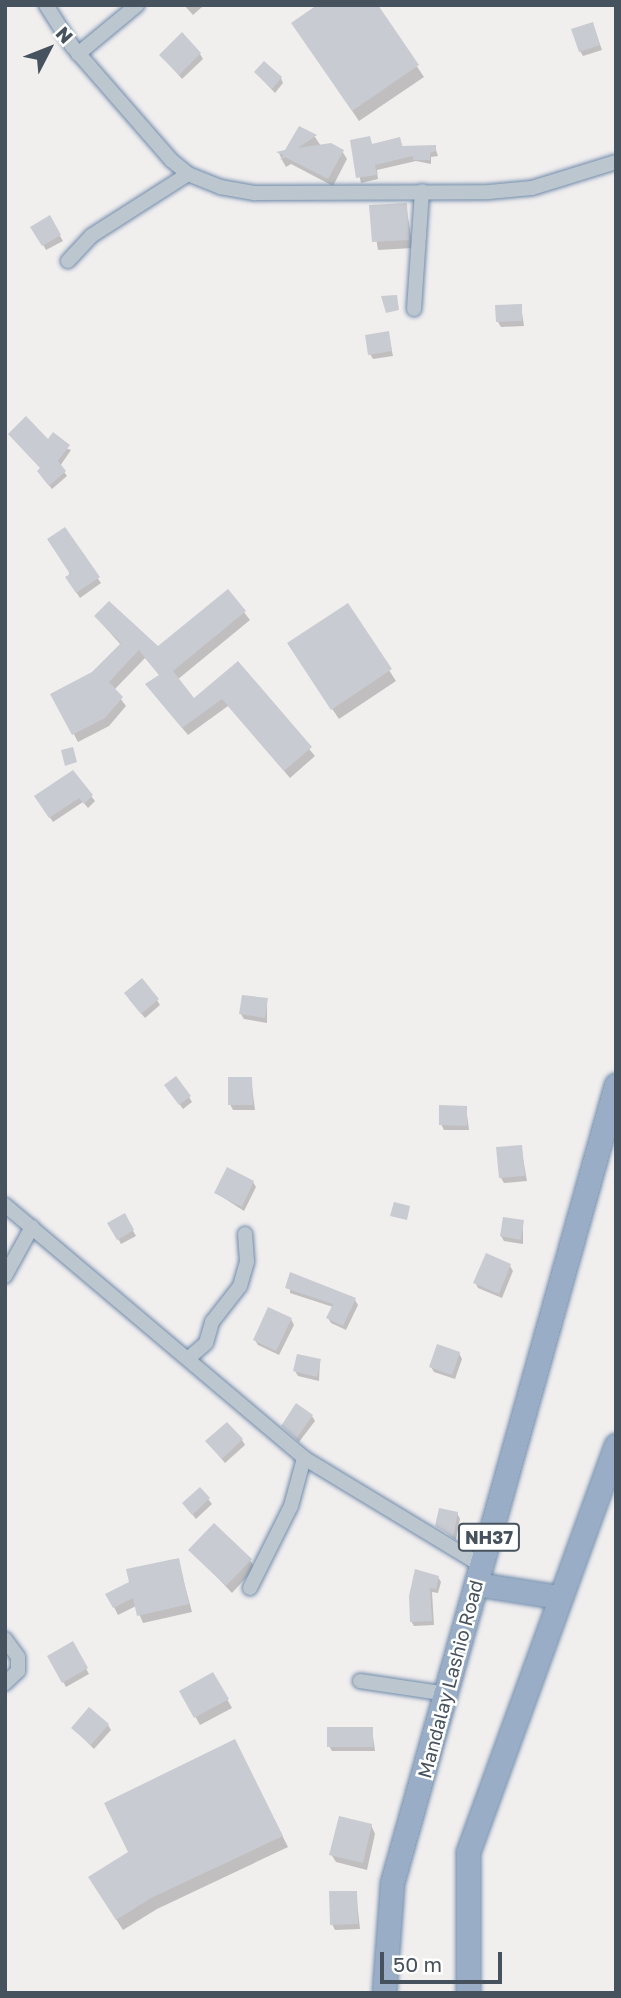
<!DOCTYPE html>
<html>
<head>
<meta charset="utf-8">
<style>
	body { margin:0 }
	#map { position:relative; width:621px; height:1998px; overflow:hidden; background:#f1eeee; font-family:"Golos Text",sans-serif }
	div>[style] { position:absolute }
	.shadow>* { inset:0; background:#0003 }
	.building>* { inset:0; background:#c8cbd1 }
	.roads { filter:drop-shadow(0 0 2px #708bab) drop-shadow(0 0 2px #708bab) }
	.minor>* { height:14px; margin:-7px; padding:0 7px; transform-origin:7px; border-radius:7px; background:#bcc6ce }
	.trunk>* { height:23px; margin:-11.5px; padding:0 11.5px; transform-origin:11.5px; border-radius:11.5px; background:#99aec6 }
	span { translate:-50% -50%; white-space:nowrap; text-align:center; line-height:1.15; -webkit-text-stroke:5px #fff; paint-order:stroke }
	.shield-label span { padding:2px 5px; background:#fff; border:2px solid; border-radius:5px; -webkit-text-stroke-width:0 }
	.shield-label { font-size:18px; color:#46525d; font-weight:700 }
	.street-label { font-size:19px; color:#46525d }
	.frame { position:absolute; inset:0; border:7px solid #46525d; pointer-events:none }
	.north { position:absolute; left:14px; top:14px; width:70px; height:70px; -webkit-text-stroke:5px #fff; paint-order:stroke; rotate:48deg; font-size:19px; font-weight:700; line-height:28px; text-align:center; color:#46525d }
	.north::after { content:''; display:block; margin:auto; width:24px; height:32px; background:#46525d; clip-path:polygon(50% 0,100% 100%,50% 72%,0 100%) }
	.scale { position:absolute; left:380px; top:1952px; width:122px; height:32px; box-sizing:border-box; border:4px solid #46525d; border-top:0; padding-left:9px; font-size:21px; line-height:24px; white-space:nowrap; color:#46525d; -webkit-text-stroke:5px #fff; paint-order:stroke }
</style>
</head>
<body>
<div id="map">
	<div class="shadow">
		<i style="clip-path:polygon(184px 5px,201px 5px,202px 7px,193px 15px)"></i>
		<i style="clip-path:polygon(376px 5px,424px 77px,359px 121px,300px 34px)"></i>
		<i style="clip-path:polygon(595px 30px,602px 50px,583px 56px,580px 51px)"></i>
		<i style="clip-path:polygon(200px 54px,203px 59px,182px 79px,161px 55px)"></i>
		<i style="clip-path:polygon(256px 73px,281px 78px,283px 83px,275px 93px)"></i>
		<i style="clip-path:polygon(299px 128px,315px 137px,321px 146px,342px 151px,347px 159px,333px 186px,291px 164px,286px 167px,282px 160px,279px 153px,286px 152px)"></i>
		<i style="clip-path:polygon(369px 138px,373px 146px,400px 139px,403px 148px,435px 147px,438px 156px,431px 157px,431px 164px,416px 161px,377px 170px,378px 179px,361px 183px,352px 141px)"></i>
		<i style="clip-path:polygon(406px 205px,413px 248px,378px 250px,371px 207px)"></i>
		<i style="clip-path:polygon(49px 218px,63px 241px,46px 250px,33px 227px)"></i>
		<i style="clip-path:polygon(521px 306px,524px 326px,501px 327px,498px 322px)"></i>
		<i style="clip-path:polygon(388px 333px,393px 356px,373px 359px,370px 354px)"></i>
		<i style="clip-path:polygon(48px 442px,71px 450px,60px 466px,67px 476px,52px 489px,41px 476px)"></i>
		<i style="clip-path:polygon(65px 530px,101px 583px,80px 598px,70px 583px)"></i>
		<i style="clip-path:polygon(228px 591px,250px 620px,177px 680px,194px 700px,237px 663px,315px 756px,290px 778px,228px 706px,188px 735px,152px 692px,160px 676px,145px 658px,114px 690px,126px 706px,109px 726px,78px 742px,53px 694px,93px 674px,121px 645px,96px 617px,158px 648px)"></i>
		<i style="clip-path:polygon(347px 605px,396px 681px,339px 719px,295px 654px)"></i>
		<i style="clip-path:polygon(73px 773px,95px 801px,88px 808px,83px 802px,53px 822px,36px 797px)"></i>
		<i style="clip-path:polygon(129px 999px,157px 1000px,160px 1005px,145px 1018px)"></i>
		<i style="clip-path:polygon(267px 1000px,267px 1023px,244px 1019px,241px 1014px)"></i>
		<i style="clip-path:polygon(251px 1079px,255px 1110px,233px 1110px,230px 1104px)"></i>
		<i style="clip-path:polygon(170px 1091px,189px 1097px,192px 1102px,183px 1109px)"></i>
		<i style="clip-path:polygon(466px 1107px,469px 1130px,444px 1130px,441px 1124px)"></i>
		<i style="clip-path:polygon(521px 1147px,527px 1181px,504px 1183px,501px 1178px)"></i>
		<i style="clip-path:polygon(253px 1182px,256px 1187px,244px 1211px,216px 1193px)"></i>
		<i style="clip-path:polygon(124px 1215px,136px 1236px,121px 1244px,109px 1223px)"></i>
		<i style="clip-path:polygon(523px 1222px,523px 1244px,504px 1241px,501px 1236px)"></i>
		<i style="clip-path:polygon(510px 1266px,513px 1271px,502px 1298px,478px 1288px,475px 1282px)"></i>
		<i style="clip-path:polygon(291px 1274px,355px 1300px,358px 1305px,346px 1330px,331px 1323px,328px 1318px,333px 1307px,290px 1293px)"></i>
		<i style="clip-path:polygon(291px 1319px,294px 1325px,279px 1355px,258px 1345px,255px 1340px)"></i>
		<i style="clip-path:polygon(459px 1353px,462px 1359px,455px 1379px,434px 1372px,431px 1367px)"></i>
		<i style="clip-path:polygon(320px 1361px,319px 1381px,298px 1376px,295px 1371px)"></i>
		<i style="clip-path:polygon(312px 1416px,315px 1421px,299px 1442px,283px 1426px)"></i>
		<i style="clip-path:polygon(242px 1440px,245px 1445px,225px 1463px,207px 1442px)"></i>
		<i style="clip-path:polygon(200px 1489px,212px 1504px,196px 1519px,187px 1508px)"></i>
		<i style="clip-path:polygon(457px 1513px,460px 1519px,456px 1540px,437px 1526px)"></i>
		<i style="clip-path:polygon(191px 1550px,250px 1560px,255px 1568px,232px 1593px)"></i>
		<i style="clip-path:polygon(178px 1560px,192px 1612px,143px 1623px,136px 1606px,118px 1615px,108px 1595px)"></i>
		<i style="clip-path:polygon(416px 1571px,438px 1577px,441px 1582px,438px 1593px,432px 1592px,434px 1625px,414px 1626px,411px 1621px)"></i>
		<i style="clip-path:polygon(72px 1643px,89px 1674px,66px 1687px,49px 1656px)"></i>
		<i style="clip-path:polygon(213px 1674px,232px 1708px,200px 1725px,181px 1691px)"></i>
		<i style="clip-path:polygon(108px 1725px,111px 1730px,94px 1749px,73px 1728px)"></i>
		<i style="clip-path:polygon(372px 1729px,375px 1751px,332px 1751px,329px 1746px)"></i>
		<i style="clip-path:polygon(240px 1752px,288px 1847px,157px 1909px,123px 1930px,96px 1888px)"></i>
		<i style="clip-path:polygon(371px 1825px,375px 1834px,367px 1870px,336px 1862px,331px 1854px)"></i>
		<i style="clip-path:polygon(356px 1892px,360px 1929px,335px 1930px,332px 1924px)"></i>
	</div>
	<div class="building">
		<i style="clip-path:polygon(317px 5px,378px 5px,419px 65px,352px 111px,291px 23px)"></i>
		<i style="clip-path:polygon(593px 22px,600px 45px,579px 52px,571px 29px)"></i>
		<i style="clip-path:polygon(182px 32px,201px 53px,179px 75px,159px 55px)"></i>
		<i style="clip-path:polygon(264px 61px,282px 77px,272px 89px,254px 72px)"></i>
		<i style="clip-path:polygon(299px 126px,317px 135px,298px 148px,331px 143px,344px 150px,328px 179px,285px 157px,280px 160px,283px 155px,276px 152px,285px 150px)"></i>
		<i style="clip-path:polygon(370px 136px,372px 144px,400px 137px,402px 146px,436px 145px,436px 151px,430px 153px,430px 160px,413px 160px,413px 156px,375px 165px,377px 175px,356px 178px,350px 140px)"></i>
		<i style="clip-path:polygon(407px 203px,409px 240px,372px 242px,369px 205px)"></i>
		<i style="clip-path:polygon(50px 215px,61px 235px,42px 246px,30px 227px)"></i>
		<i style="clip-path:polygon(397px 295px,399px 310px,386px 313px,381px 296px)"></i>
		<i style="clip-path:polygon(522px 304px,522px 321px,496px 322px,495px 305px)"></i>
		<i style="clip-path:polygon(389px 331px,392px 351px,368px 355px,365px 335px)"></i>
		<i style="clip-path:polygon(26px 416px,48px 439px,53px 432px,70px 445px,58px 461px,66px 471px,49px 486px,37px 471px,40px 468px,8px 434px)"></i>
		<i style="clip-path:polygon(65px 527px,100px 577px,76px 593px,65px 577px,70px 574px,47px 539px)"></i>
		<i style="clip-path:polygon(228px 589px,246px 611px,173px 671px,194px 698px,238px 661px,312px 747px,284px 771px,222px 699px,182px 728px,145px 684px,159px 675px,139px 650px,109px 682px,123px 697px,105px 718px,72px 735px,50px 694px,92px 672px,121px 643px,94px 616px,109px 601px,158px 646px)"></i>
		<i style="clip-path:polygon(348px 603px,392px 669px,331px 710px,287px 643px)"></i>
		<i style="clip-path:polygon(73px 747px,77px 762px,65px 766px,61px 750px)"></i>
		<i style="clip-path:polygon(73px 770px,93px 795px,84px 804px,79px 798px,49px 818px,34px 796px)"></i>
		<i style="clip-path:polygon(142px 978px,159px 999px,141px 1014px,124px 993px)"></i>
		<i style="clip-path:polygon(242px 995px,268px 998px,265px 1018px,239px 1014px)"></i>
		<i style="clip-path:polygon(176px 1076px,191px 1096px,179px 1105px,164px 1085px)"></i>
		<i style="clip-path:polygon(228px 1077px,252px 1077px,253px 1105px,228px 1105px)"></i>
		<i style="clip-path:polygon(439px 1105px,467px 1106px,467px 1126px,439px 1125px)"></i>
		<i style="clip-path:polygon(522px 1145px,525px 1176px,499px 1178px,496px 1147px)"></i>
		<i style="clip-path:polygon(227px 1167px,254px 1181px,242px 1207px,214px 1193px)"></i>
		<i style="clip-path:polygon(394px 1202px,410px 1206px,407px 1220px,390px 1216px)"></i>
		<i style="clip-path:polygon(125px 1213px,134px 1230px,117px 1240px,107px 1223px)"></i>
		<i style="clip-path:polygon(503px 1217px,524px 1220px,521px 1240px,500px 1236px)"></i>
		<i style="clip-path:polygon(486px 1253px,511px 1264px,499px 1294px,473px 1283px)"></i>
		<i style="clip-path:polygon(290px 1272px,356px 1298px,343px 1326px,326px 1318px,333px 1304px,285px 1288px)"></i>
		<i style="clip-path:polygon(268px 1307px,292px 1318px,276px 1351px,253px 1340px)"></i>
		<i style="clip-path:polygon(437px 1344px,460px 1352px,452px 1375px,429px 1367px)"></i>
		<i style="clip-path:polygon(297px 1354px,321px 1359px,317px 1377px,293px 1371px)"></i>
		<i style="clip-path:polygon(296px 1403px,313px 1415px,296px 1439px,281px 1426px)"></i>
		<i style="clip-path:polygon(227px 1422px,243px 1439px,222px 1459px,205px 1441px)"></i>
		<i style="clip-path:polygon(200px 1487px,210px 1498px,192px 1515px,182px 1503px)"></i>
		<i style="clip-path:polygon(439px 1508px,458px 1512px,453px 1537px,435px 1526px)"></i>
		<i style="clip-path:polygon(214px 1523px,252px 1559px,226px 1586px,188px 1550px)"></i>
		<i style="clip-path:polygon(179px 1558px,189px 1604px,137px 1616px,133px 1598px,113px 1608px,105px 1594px,129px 1582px,126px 1569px)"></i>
		<i style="clip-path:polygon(415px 1569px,439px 1576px,436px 1589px,430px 1588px,432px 1621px,410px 1622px,409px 1596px)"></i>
		<i style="clip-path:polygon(73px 1641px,88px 1668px,62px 1683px,47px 1656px)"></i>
		<i style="clip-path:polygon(213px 1672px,229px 1699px,194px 1718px,179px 1691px)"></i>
		<i style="clip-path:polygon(89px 1707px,109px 1724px,91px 1745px,71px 1728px)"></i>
		<i style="clip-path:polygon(327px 1727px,373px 1727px,373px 1747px,327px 1747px)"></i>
		<i style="clip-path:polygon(235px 1739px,283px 1836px,151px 1898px,116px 1920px,88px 1877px,128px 1852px,104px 1803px)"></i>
		<i style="clip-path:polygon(339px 1816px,372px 1824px,363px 1863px,329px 1855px)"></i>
		<i style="clip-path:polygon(329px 1891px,357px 1891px,358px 1924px,330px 1925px)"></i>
	</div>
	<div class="roads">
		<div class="minor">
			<i style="left:46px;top:5px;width:49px;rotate:57.6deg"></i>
			<i style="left:72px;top:46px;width:151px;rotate:49deg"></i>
			<i style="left:171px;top:160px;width:22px;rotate:39deg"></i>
			<i style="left:188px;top:174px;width:35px;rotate:22deg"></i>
			<i style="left:220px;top:187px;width:36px;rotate:10deg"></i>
			<i style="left:255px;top:193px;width:234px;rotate:-0.2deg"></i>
			<i style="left:489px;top:192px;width:43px;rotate:-5.3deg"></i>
			<i style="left:532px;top:188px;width:88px;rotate:-17.2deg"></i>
			<i style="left:78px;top:54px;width:77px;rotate:-39.7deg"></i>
			<i style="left:68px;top:261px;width:34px;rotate:-47deg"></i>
			<i style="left:91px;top:236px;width:115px;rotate:-32.6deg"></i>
			<i style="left:414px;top:309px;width:118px;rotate:-86.1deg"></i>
			<i style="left:5px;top:1205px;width:392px;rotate:40.2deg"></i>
			<i style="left:304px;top:1458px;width:207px;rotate:31.2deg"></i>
			<i style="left:5px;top:1276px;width:56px;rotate:-61.1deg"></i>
			<i style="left:190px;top:1357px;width:21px;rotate:-41deg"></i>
			<i style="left:206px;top:1343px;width:22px;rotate:-74deg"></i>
			<i style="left:212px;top:1322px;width:46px;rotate:-52.1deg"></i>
			<i style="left:240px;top:1286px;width:25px;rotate:-74deg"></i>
			<i style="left:247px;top:1262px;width:28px;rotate:-94deg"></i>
			<i style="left:250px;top:1588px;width:92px;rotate:-63.4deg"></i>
			<i style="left:291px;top:1506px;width:50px;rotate:-74.8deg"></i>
			<i style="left:5px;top:1639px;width:22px;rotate:54deg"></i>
			<i style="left:18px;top:1657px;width:14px;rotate:90deg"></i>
			<i style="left:18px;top:1671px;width:18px;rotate:137deg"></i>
			<i style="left:360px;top:1681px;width:88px;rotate:8.5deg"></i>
		</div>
		<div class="trunk">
			<i style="left:476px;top:1584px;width:84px;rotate:8.9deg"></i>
			<i style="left:384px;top:1993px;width:110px;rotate:-85.8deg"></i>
			<i style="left:392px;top:1883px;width:829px;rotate:-74.32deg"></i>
			<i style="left:468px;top:1993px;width:141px;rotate:-90deg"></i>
			<i style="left:468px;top:1852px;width:433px;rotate:-70deg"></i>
		</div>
	</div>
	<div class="shield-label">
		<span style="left:489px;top:1537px">NH37</span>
	</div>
	<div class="street-label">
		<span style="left:450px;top:1679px;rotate:-75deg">Mandalay Lashio Road</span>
	</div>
	<div class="frame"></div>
	<div class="north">N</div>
	<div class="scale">50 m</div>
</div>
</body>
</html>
